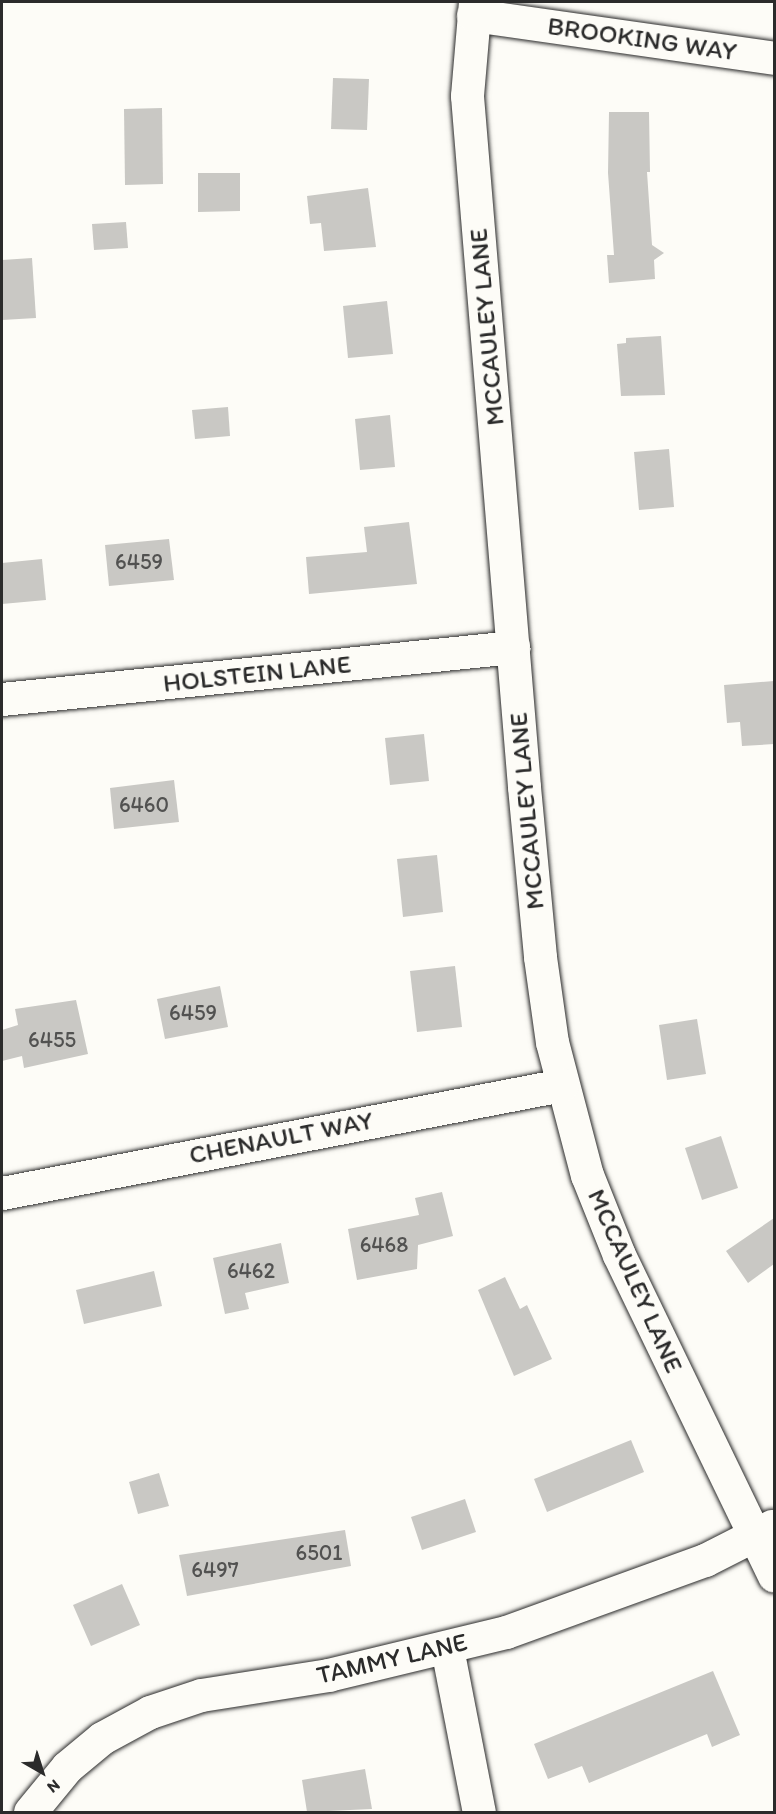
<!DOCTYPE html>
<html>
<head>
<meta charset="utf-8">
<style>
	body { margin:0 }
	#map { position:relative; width:776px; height:1814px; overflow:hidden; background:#fdfcf7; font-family:Itim,sans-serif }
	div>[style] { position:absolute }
	.building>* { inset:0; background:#c9c8c4 }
	.roads { filter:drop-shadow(0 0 2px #2b2b2b) drop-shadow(0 0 2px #2b2b2b) }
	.minor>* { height:33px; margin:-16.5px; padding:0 16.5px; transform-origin:16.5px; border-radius:16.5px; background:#fdfcf7 }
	span { translate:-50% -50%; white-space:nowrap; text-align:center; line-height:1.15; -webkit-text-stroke:4.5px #fdfcf7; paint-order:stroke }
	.number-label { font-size:22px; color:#525251 }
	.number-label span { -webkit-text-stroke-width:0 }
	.street-label { font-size:26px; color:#2b2b2b }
	.frame { position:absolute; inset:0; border:3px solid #2b2b2b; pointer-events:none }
	.north { position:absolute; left:12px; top:1742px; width:60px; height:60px; -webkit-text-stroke:4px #fdfcf7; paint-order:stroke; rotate:141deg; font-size:16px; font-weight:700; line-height:24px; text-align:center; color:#2b2b2b }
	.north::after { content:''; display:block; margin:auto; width:21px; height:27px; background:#2b2b2b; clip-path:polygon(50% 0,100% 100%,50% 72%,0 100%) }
</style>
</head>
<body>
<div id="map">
	<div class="building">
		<i style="clip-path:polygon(333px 78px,369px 79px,367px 130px,331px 129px)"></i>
		<i style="clip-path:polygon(162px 108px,163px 184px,125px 185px,124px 109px)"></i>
		<i style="clip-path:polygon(609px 112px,649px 112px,650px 172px,647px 172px,652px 245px,664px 253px,654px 260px,655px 279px,609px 283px,607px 255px,614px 255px,608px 173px)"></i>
		<i style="clip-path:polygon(198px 173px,240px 173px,240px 211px,198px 212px)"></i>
		<i style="clip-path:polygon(368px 188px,376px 247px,324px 251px,321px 223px,310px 224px,307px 196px)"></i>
		<i style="clip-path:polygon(126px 222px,128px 248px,94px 250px,92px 224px)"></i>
		<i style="clip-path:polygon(32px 258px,36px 318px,2px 320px,2px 260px)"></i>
		<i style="clip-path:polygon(387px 301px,393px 354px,348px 358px,343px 306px)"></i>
		<i style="clip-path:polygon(661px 336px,665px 395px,621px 396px,617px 344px,626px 343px,626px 338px)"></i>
		<i style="clip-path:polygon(228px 407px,230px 436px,195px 439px,192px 410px)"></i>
		<i style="clip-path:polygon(390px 415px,395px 467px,360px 470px,355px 419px)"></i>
		<i style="clip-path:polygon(669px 449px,674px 507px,639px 510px,634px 452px)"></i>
		<i style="clip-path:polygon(409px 522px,417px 584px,309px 594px,306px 557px,367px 552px,364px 527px)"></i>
		<i style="clip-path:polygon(169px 539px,174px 580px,109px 586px,105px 545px)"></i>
		<i style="clip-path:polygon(42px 559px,46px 600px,2px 604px,2px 563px)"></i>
		<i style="clip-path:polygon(774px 681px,774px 744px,742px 746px,740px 722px,727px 723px,724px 685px)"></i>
		<i style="clip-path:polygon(424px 734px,429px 781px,390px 785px,385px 738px)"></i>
		<i style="clip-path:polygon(174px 780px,179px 822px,114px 829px,110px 788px)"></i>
		<i style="clip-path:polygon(437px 855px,443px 912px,403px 917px,397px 859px)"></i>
		<i style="clip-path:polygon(455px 966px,462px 1027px,417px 1032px,410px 971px)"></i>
		<i style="clip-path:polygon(220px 986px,228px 1027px,165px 1039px,157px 999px)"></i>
		<i style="clip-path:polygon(76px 1000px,88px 1054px,24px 1068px,22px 1056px,2px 1061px,2px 1030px,18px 1025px,15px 1009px)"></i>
		<i style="clip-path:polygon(697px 1019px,706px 1074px,667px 1080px,659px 1025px)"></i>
		<i style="clip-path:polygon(721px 1136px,738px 1188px,702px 1200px,685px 1148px)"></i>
		<i style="clip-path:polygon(442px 1192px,453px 1236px,418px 1245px,417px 1269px,357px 1280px,348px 1229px,419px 1215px,415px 1198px)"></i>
		<i style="clip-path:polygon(774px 1218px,774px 1264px,748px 1283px,726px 1251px)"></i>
		<i style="clip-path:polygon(281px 1243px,289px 1283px,245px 1293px,249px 1309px,225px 1314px,213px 1258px)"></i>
		<i style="clip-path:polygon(154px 1271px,162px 1306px,84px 1324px,76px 1290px)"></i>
		<i style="clip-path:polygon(505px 1277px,520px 1309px,527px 1305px,552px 1359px,514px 1376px,478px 1290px)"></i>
		<i style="clip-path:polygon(631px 1440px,644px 1472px,547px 1512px,534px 1479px)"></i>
		<i style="clip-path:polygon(159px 1473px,169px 1506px,138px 1514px,129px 1482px)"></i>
		<i style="clip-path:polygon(465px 1499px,476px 1532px,422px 1550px,411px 1517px)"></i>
		<i style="clip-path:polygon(345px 1530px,351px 1566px,187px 1596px,179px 1555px)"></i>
		<i style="clip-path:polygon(122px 1584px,140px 1625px,91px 1646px,73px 1605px)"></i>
		<i style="clip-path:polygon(713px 1671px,740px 1735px,712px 1747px,707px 1734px,589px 1783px,582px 1766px,548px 1779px,534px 1744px)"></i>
		<i style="clip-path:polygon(365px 1769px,372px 1809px,307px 1812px,302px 1780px)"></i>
	</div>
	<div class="roads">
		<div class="minor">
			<i style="left:475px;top:2px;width:94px;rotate:94.9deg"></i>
			<i style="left:467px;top:96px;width:693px;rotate:85.28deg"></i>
			<i style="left:524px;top:787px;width:171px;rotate:84.6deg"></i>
			<i style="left:540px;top:957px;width:86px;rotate:82deg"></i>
			<i style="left:552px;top:1042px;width:138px;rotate:75.3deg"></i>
			<i style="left:587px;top:1175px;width:86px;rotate:68.2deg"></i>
			<i style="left:619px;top:1255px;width:356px;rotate:64.2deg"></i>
			<i style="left:473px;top:15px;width:304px;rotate:8.1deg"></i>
			<i style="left:2px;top:699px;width:514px;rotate:-5.81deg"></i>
			<i style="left:2px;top:1193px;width:570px;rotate:-10.92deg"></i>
			<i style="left:447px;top:1648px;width:167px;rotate:79deg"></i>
			<i style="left:30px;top:1812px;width:58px;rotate:-50.6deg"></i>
			<i style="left:67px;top:1767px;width:45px;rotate:-39.6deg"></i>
			<i style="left:102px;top:1738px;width:55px;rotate:-28.4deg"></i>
			<i style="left:150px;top:1712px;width:54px;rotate:-18.4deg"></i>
			<i style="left:201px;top:1695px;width:129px;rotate:-8.9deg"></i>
			<i style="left:328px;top:1675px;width:183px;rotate:-13.6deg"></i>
			<i style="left:506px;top:1632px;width:212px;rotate:-19.9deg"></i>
			<i style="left:705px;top:1560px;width:75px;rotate:-26.9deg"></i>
		</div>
	</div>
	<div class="number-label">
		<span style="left:139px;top:562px">6459</span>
		<span style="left:144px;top:805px">6460</span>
		<span style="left:193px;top:1013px">6459</span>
		<span style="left:52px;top:1040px">6455</span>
		<span style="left:384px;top:1245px">6468</span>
		<span style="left:251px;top:1271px">6462</span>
		<span style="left:319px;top:1553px">6501</span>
		<span style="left:215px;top:1570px">6497</span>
	</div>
	<div class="street-label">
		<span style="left:642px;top:39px;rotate:8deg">BROOKING WAY</span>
		<span style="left:487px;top:327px;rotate:-95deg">MCCAULEY LANE</span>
		<span style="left:257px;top:674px;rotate:-6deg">HOLSTEIN LANE</span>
		<span style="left:527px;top:811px;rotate:-95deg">MCCAULEY LANE</span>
		<span style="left:281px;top:1138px;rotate:-11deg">CHENAULT WAY</span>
		<span style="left:635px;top:1281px;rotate:66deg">MCCAULEY LANE</span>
		<span style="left:392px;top:1659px;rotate:-13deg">TAMMY LANE</span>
	</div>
	<div class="frame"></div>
	<div class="north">N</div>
</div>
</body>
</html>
